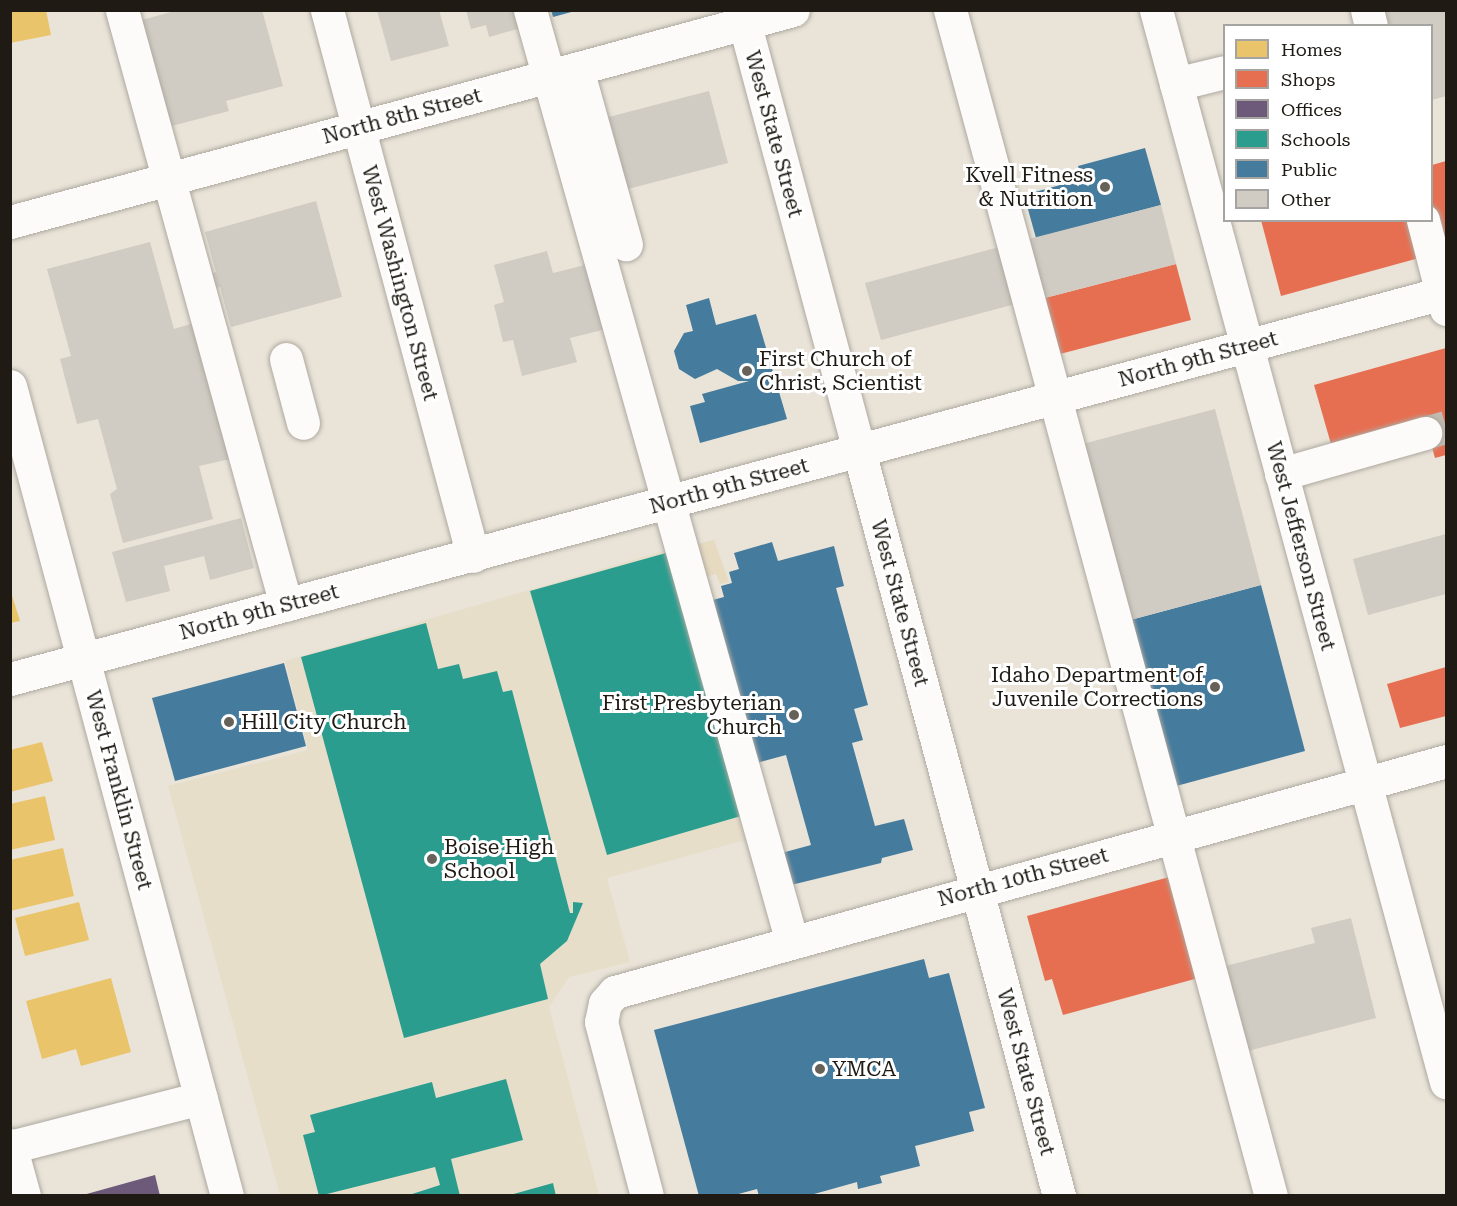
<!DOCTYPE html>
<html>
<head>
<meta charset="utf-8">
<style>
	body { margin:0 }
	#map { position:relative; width:1457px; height:1206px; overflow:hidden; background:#e9e3d8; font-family:"Roboto Serif",serif }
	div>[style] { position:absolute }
	.built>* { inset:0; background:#e7deca }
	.green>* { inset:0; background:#e6dac1 }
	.homes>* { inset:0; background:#e9c46a }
	.shops>* { inset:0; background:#e76f51 }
	.offices>* { inset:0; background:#6d597a }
	.schools>* { inset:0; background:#2a9d8f }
	.public>* { inset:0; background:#457b9d }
	.building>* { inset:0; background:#d0cbc3 }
	.minor-tunnel>* { height:33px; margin-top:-16.5px; transform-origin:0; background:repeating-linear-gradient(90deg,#c1bbb1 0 33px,transparent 0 49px) }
	.roads { filter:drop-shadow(0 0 2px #aea9a0) drop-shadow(0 0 2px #aea9a0) }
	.minor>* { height:33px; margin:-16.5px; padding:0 16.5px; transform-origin:16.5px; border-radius:16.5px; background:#fcfbf9 }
	.major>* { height:33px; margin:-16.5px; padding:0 16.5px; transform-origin:16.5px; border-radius:16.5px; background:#fcfbf9 }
	.dots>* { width:16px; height:16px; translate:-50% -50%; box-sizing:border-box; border:3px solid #fff; border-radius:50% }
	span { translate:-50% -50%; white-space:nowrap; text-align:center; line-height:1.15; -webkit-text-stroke:6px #fff; paint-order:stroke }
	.street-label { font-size:21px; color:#1f1b14 }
	.poi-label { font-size:21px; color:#1f1b14 }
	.right { translate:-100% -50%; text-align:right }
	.left { translate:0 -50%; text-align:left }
	.frame { position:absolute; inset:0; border:12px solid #1f1b14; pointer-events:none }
	.legend { position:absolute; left:1223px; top:24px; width:210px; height:198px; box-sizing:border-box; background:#fff; border:2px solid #a5a4a1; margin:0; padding:8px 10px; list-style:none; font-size:18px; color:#1f1b14 }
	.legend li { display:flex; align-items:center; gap:12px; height:30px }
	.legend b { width:30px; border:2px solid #a5a4a1 }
</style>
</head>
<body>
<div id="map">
	<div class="built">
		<i style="clip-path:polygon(670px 549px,745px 840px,607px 878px,630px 962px,569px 977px,549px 1007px,599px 1195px,280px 1195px,168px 786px,308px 750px,285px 661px)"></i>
	</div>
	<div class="green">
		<i style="clip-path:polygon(714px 540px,729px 582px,720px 584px,716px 574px,705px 577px,694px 545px)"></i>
	</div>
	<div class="homes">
		<i style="clip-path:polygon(10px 10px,46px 10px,51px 35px,10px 43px)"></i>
		<i style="clip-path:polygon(10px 589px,20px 621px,10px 623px)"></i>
		<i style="clip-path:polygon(42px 742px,53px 781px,10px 792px,10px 750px)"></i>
		<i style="clip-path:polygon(45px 796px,55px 840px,10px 850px,10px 804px)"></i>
		<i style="clip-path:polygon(63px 848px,74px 896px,10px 911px,10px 860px)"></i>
		<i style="clip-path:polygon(79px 902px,89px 940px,25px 956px,15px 918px)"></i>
		<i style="clip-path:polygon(111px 978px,131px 1052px,81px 1066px,76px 1049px,42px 1059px,26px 1001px)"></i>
	</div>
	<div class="shops">
		<i style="clip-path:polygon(1446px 161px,1446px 252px,1432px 220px,1432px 165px)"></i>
		<i style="clip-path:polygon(1261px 220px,1409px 220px,1419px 258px,1281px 296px)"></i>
		<i style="clip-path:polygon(1176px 264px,1191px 320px,1056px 355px,1041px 299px)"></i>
		<i style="clip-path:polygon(1446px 348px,1446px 455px,1435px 458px,1424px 419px,1331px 444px,1314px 385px)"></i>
		<i style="clip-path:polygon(1446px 667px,1446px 716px,1400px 728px,1387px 684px)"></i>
		<i style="clip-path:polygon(1173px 876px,1202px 977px,1063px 1015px,1052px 979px,1045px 981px,1027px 916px)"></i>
	</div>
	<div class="offices">
		<i style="clip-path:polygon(155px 1175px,160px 1196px,83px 1196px,83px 1195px)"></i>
	</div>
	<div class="schools">
		<i style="clip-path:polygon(666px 553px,741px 816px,607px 855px,530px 591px)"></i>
		<i style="clip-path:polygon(426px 623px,438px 669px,459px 664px,463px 679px,497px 671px,503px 692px,512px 690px,570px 913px,573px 913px,573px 902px,583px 903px,567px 941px,540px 964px,548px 999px,404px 1038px,301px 657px)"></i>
		<i style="clip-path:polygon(506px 1079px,523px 1140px,451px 1159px,460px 1196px,406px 1196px,440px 1185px,435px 1167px,319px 1196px,303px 1135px,315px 1132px,310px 1115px,432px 1082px,436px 1098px)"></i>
		<i style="clip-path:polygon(553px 1183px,556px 1196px,510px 1196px,510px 1195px)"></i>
	</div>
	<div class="public">
		<i style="clip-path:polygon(551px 10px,575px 10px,575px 11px,553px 17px)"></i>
		<i style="clip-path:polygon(1145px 148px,1161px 205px,1036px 238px,1024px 195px,1082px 179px,1078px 166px)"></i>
		<i style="clip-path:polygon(709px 298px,716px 325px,756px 314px,787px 419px,700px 443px,690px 406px,705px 402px,702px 394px,749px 381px,738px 381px,717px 369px,695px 379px,679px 369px,674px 351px,684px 333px,693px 331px,686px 305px)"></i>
		<i style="clip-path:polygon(772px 542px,778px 561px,834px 546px,844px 586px,836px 588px,868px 705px,854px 709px,863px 740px,852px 743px,875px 826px,904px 819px,913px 850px,882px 858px,881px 863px,787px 886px,778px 854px,811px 845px,786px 755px,753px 764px,709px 601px,724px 597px,721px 586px,732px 583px,729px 572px,739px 569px,734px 553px)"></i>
		<i style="clip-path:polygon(1261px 585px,1305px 751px,1169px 788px,1123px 622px)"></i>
		<i style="clip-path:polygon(284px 663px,306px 746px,175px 781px,152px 698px)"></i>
		<i style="clip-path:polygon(924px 959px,929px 978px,949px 973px,985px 1108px,969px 1112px,974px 1131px,915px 1146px,920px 1166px,880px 1176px,882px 1183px,858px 1189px,857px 1182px,807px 1196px,759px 1196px,757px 1189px,731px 1196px,699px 1196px,654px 1030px)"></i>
	</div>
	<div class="building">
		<i style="clip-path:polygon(178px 10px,262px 10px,283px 86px,226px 101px,229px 111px,164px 128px,135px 22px)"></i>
		<i style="clip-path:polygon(377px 10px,439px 10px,449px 46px,391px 61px)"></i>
		<i style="clip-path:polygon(466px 10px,521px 10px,521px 28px,489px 37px,486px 25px,471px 29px)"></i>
		<i style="clip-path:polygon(1373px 10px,1446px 10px,1446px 96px,1432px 100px,1432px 26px,1377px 26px)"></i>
		<i style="clip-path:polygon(709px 91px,728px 163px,620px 191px,601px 119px)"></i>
		<i style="clip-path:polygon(316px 201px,342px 297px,231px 327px,220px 287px,206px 290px,203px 276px,216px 272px,205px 232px)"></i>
		<i style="clip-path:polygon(1161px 205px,1176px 264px,1041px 299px,1025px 240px)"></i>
		<i style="clip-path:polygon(150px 242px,174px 329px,194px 323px,230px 459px,199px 466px,213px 519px,123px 543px,110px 494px,117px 489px,98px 419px,77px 424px,60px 359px,71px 356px,47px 269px)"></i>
		<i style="clip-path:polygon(1003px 246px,1019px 303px,881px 340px,865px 283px)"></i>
		<i style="clip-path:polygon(547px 251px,553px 273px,593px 263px,610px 328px,570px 338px,577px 362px,522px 376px,513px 340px,503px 342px,494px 305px,504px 302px,494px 265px)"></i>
		<i style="clip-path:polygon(1215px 409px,1261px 585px,1123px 622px,1075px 446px)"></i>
		<i style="clip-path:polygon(241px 518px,254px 568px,210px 580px,204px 556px,164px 566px,170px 591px,126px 602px,112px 552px)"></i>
		<i style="clip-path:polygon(1446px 534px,1446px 594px,1368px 615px,1353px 559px)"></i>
		<i style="clip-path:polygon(1351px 918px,1376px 1018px,1240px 1053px,1218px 968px,1315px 943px,1311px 928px)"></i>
	</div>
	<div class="minor-tunnel">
		<i style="left:1425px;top:433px;width:22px;rotate:-16deg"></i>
	</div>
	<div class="roads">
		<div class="minor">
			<i style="left:122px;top:10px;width:617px;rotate:74.59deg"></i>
			<i style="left:327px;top:10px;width:565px;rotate:75.03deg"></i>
			<i style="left:530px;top:10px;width:968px;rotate:74.3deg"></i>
			<i style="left:741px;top:10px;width:457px;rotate:75deg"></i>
			<i style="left:950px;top:10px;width:1229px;rotate:74.86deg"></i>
			<i style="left:1156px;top:10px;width:1111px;rotate:74.86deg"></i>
			<i style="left:1367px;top:10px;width:16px;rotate:76deg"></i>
			<i style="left:577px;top:69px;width:182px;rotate:74.4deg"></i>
			<i style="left:1176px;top:84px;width:49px;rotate:-14deg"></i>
			<i style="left:1423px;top:220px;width:92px;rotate:75.5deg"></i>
			<i style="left:10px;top:222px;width:811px;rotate:-15.15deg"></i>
			<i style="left:286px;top:359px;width:66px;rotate:75.1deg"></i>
			<i style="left:10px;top:386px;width:839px;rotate:75deg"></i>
			<i style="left:1281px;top:474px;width:150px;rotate:-15.9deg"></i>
			<i style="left:10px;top:1145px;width:53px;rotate:74.6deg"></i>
			<i style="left:10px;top:1147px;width:197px;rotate:-14.4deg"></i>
			<i style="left:647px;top:1196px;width:180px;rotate:-104.8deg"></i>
			<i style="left:601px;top:1022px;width:19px;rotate:-78deg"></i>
			<i style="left:605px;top:1003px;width:15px;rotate:-48deg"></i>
			<i style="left:615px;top:992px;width:863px;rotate:-15.53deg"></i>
		</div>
		<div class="major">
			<i style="left:859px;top:451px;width:771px;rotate:74.97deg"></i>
			<i style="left:10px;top:679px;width:1487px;rotate:-15.08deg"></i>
		</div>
	</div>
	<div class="dots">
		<i style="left:1105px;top:187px;background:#666159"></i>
		<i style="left:747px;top:371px;background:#666159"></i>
		<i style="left:1215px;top:687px;background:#666159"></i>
		<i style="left:794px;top:715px;background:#666159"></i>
		<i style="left:229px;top:722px;background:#666159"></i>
		<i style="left:432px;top:859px;background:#666159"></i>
		<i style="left:820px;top:1069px;background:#666159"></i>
	</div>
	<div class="street-label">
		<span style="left:402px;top:116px;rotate:-15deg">North 8th Street</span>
		<span style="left:774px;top:134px;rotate:75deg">West State Street</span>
		<span style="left:400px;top:283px;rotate:75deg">West Washington Street</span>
		<span style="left:1198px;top:359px;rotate:-15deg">North 9th Street</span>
		<span style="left:729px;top:486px;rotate:-15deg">North 9th Street</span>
		<span style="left:1301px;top:546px;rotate:75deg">West Jefferson Street</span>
		<span style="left:900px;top:603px;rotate:75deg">West State Street</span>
		<span style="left:259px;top:612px;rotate:-15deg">North 9th Street</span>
		<span style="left:119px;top:790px;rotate:75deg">West Franklin Street</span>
		<span style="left:1023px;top:877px;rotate:-15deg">North 10th Street</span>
		<span style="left:1026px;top:1072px;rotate:75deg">West State Street</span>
	</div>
	<div class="poi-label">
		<span class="right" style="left:1093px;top:187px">Kvell Fitness<br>&amp; Nutrition</span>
		<span class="left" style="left:759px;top:371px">First Church of<br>Christ, Scientist</span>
		<span class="right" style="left:1203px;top:687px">Idaho Department of<br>Juvenile Corrections</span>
		<span class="right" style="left:782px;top:715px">First Presbyterian<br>Church</span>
		<span class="left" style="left:241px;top:722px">Hill City Church</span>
		<span class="left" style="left:444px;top:859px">Boise High<br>School</span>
		<span class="left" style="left:832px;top:1069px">YMCA</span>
	</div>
	<div class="frame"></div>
	<ul class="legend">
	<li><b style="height:16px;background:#e9c46a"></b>Homes</li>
	<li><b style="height:16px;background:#e76f51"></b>Shops</li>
	<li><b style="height:16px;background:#6d597a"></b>Offices</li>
	<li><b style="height:16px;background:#2a9d8f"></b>Schools</li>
	<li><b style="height:16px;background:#457b9d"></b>Public</li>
	<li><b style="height:16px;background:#d0cbc3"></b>Other</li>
	</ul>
</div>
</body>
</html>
